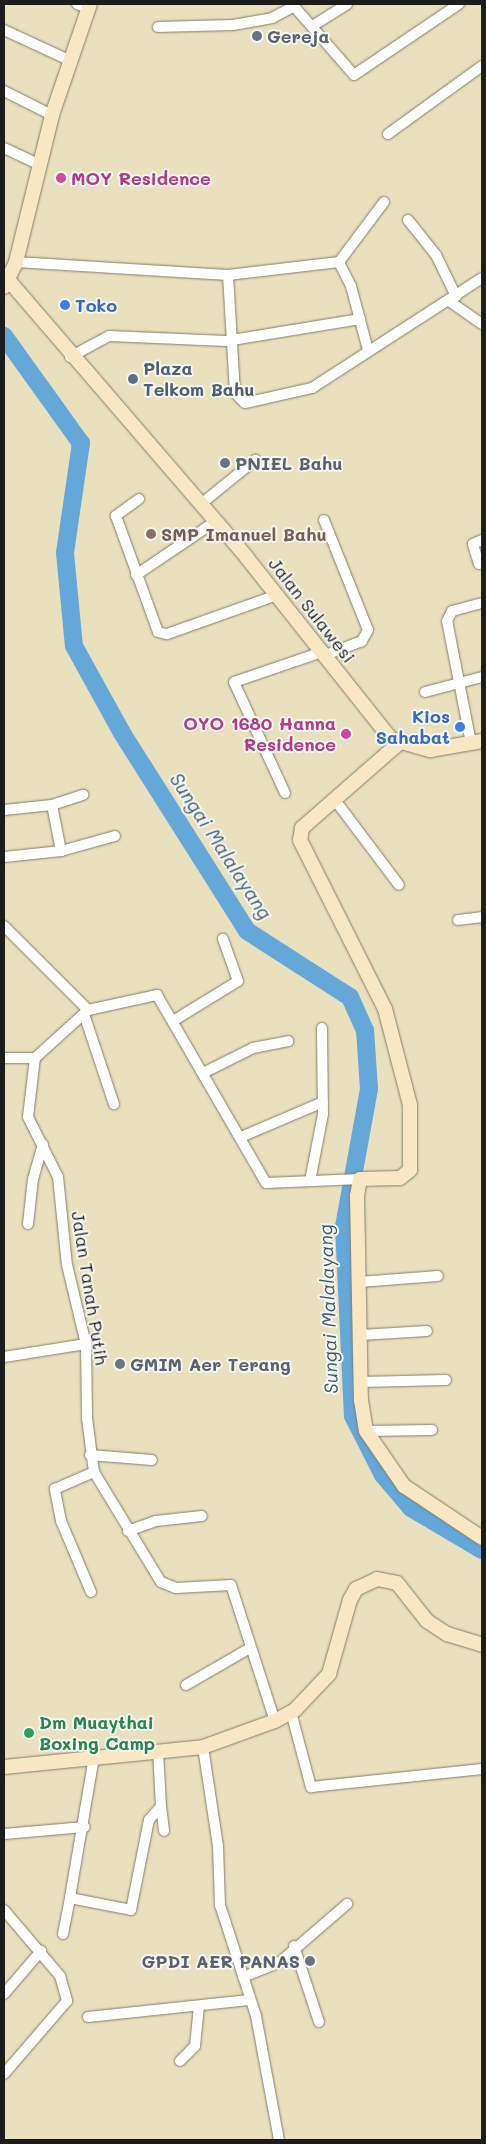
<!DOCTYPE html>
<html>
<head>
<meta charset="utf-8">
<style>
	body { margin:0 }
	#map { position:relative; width:486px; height:2144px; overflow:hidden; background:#e9e0bd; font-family:Mali,sans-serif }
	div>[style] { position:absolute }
	.river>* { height:18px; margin:-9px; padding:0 9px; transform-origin:9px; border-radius:9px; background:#64a7d9 }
	.roads { filter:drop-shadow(0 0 1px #827e6c) drop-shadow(0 0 1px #827e6c) }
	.street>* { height:10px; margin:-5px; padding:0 5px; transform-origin:5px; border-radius:5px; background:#fff }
	.secondary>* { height:14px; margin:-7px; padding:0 7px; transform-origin:7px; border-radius:7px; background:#f9e7c3 }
	.dots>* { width:14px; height:14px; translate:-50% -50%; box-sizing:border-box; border:2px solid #f6f6f2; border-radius:50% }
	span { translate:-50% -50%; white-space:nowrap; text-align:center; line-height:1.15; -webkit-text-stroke:4px #f6f6f2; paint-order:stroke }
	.worship-label { font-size:18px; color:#5b616d; font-weight:700 }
	.left { translate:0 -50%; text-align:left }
	.right { translate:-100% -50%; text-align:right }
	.hotel-label { font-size:18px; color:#b23c85; font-weight:700 }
	.shop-label { font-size:18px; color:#366cbe; font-weight:700 }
	.service-label { font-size:18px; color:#4e5e75; font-weight:700 }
	.education-label { font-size:18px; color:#785e54; font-weight:700 }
	.street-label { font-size:18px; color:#1c1c1c }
	.leisure-label { font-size:18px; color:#27864d; font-weight:700 }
	.water-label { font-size:19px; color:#3c5b71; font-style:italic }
	.frame { position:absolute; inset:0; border:5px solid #1c1c1c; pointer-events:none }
</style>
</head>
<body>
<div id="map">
	<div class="river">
		<i style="left:4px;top:336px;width:132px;rotate:54.3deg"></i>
		<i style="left:81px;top:443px;width:111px;rotate:98.3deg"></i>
		<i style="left:65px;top:553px;width:93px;rotate:84.5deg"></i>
		<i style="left:74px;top:646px;width:99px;rotate:61.1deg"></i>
		<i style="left:122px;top:733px;width:234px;rotate:57.7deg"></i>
		<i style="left:247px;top:931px;width:122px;rotate:32.7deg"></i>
		<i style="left:350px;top:997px;width:36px;rotate:66deg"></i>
		<i style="left:365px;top:1030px;width:59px;rotate:86.1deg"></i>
		<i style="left:369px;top:1089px;width:139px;rotate:100.3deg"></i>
		<i style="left:344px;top:1226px;width:190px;rotate:87.3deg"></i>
		<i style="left:353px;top:1416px;width:66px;rotate:63deg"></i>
		<i style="left:383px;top:1475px;width:43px;rotate:49.7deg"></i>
		<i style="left:411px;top:1508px;width:82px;rotate:30.6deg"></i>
	</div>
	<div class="roads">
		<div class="street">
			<i style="left:77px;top:4px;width:12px;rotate:20deg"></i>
			<i style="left:292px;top:4px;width:94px;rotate:48.9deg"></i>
			<i style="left:354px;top:75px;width:127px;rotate:-34.1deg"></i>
			<i style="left:314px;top:25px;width:39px;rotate:-32deg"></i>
			<i style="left:158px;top:27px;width:75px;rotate:-1.5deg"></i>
			<i style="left:233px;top:25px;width:40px;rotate:-10deg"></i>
			<i style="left:272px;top:18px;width:26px;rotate:-28deg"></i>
			<i style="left:4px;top:30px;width:72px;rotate:24.8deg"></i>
			<i style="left:4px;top:91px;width:54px;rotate:26.6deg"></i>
			<i style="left:388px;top:134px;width:116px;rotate:-35.9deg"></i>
			<i style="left:4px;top:148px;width:40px;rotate:25deg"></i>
			<i style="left:408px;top:220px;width:45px;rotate:51.3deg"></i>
			<i style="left:436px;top:255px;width:46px;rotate:64deg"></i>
			<i style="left:16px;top:262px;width:212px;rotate:3.5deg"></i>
			<i style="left:339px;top:262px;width:75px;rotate:-53.1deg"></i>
			<i style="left:449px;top:301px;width:40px;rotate:34.9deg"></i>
			<i style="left:368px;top:350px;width:66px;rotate:-104.9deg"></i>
			<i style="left:351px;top:286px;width:27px;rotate:-117deg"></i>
			<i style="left:339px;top:262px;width:112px;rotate:173.3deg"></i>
			<i style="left:228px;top:275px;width:118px;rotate:86.6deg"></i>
			<i style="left:235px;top:393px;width:14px;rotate:45deg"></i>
			<i style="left:245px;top:403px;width:69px;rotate:-12.6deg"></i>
			<i style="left:312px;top:388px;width:202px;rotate:-32.9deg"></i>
			<i style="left:70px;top:357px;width:44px;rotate:-28.3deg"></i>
			<i style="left:109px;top:336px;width:117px;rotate:2.4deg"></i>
			<i style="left:226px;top:341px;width:136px;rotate:-9.3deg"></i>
			<i style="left:139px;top:499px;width:29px;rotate:144deg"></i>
			<i style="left:116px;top:516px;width:123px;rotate:70.1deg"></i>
			<i style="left:158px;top:632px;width:9px;rotate:13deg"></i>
			<i style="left:167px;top:634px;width:117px;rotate:-19.5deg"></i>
			<i style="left:201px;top:504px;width:70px;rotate:-39.2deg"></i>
			<i style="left:324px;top:520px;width:118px;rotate:68.2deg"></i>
			<i style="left:368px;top:630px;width:13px;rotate:119deg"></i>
			<i style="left:362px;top:641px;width:40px;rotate:159deg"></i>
			<i style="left:479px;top:564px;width:21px;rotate:-107deg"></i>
			<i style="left:473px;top:544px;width:10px;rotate:-24deg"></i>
			<i style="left:136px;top:575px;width:97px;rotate:-34deg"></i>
			<i style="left:425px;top:692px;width:59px;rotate:-14.7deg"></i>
			<i style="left:471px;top:743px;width:124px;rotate:-101.1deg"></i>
			<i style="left:447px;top:621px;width:11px;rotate:-63deg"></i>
			<i style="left:452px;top:611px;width:31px;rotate:-15deg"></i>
			<i style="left:285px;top:793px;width:122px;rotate:-114.7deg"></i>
			<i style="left:234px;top:682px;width:93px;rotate:-18.8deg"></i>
			<i style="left:335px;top:800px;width:106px;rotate:53deg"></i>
			<i style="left:52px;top:805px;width:33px;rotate:-18deg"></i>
			<i style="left:4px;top:810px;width:48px;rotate:-5.9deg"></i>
			<i style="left:52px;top:805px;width:47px;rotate:78.9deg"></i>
			<i style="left:61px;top:851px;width:57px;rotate:174deg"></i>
			<i style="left:61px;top:851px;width:56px;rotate:-15.5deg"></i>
			<i style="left:458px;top:920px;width:24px;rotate:-7deg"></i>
			<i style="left:4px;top:926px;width:119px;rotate:45deg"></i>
			<i style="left:88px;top:1010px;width:72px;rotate:137.8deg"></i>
			<i style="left:35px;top:1058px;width:59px;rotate:96.8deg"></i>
			<i style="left:28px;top:1117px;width:67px;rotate:63.4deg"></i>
			<i style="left:58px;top:1177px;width:88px;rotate:84.2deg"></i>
			<i style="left:67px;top:1265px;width:81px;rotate:76.5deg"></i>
			<i style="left:86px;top:1344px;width:74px;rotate:89.2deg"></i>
			<i style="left:87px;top:1418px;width:54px;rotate:82.6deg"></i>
			<i style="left:94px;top:1472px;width:129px;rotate:58.7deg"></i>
			<i style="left:161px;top:1582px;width:16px;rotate:22deg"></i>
			<i style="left:176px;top:1588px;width:55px;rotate:-3.1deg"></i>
			<i style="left:231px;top:1585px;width:143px;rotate:72.1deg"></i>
			<i style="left:88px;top:1010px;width:71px;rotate:-12.3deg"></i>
			<i style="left:157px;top:995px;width:217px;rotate:59.9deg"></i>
			<i style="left:266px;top:1183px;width:94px;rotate:-2.4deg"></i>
			<i style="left:84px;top:1014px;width:95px;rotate:71.6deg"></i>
			<i style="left:173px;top:1021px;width:76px;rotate:-31.6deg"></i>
			<i style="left:238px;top:981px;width:45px;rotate:-109.7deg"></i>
			<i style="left:4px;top:1058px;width:31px"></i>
			<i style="left:203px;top:1073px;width:56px;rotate:-26.6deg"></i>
			<i style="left:253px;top:1048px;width:36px;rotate:-11deg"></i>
			<i style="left:241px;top:1137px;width:89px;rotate:-23.1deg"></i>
			<i style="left:310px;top:1181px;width:68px;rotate:-79deg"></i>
			<i style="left:323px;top:1114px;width:86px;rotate:-90.7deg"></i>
			<i style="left:28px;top:1224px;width:45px;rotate:-83.7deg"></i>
			<i style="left:33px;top:1179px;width:36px;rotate:-74deg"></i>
			<i style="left:359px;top:1282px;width:79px;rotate:-4.3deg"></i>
			<i style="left:361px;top:1335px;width:66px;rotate:-3.5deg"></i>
			<i style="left:4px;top:1357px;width:83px;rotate:-9deg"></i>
			<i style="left:361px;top:1382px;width:85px;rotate:-1.3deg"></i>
			<i style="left:366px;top:1431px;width:66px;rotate:-0.9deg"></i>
			<i style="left:90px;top:1455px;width:62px;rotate:4.6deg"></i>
			<i style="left:128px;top:1531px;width:30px;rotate:-20deg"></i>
			<i style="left:156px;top:1521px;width:46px;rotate:-6.2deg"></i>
			<i style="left:91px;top:1592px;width:77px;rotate:-112.9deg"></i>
			<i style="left:61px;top:1521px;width:33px;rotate:-101deg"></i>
			<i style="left:55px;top:1489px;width:43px;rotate:-23.6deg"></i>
			<i style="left:186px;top:1685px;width:74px;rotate:-30deg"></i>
			<i style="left:291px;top:1712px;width:78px;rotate:75.1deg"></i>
			<i style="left:311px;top:1787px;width:172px;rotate:-6deg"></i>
			<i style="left:203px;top:1747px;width:100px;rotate:81.4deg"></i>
			<i style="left:218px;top:1846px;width:59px;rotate:88.1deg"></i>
			<i style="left:220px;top:1905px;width:117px;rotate:72deg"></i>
			<i style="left:256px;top:2016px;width:126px;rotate:79.5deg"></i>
			<i style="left:94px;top:1757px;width:143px;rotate:99.7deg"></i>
			<i style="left:70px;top:1898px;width:62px;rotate:11.1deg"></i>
			<i style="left:131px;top:1910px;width:92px;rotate:-78.7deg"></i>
			<i style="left:149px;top:1820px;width:18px;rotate:-49deg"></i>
			<i style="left:161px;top:1806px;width:55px;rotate:-93.1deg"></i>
			<i style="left:161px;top:1806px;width:25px;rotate:83deg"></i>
			<i style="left:4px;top:1834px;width:81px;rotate:-4.9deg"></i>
			<i style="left:4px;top:1910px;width:87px;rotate:49.7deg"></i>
			<i style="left:60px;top:1976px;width:26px;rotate:74deg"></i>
			<i style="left:67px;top:2001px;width:96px;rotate:130.8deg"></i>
			<i style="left:63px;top:1934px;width:37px;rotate:-79deg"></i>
			<i style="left:294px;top:1946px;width:80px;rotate:71.8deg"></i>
			<i style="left:243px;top:1977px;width:40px;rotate:-22deg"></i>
			<i style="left:280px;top:1962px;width:89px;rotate:-40.9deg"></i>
			<i style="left:4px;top:1994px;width:57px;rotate:-49.3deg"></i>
			<i style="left:88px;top:2017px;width:162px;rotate:-6deg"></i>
			<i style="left:180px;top:2061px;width:21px;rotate:-45deg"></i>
			<i style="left:195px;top:2046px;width:40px;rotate:-84.3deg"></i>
		</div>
		<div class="secondary">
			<i style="left:4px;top:275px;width:373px;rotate:49.3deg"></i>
			<i style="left:247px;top:558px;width:231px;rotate:51.5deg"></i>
			<i style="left:391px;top:739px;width:41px;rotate:15.8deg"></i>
			<i style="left:430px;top:750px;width:53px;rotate:-9.8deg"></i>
			<i style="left:4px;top:287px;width:28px;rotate:-64deg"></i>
			<i style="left:16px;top:262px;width:151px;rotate:-76.2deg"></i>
			<i style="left:52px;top:115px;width:117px;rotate:-71.1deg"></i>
			<i style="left:398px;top:744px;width:128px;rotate:138.8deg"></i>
			<i style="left:302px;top:828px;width:12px;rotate:99deg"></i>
			<i style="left:300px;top:840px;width:189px;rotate:63.3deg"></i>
			<i style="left:385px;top:1009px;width:99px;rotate:75.4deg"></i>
			<i style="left:410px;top:1105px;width:65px;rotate:90deg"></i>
			<i style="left:410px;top:1170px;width:13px;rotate:141deg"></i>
			<i style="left:400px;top:1178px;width:40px;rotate:178.6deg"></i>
			<i style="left:360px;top:1179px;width:17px;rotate:100deg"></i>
			<i style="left:357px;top:1196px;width:204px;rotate:88.9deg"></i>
			<i style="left:361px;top:1400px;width:31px;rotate:81deg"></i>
			<i style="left:366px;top:1431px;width:67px;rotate:55.4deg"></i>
			<i style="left:404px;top:1486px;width:94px;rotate:33.7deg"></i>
			<i style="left:4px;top:1767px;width:200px;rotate:-5.7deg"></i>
			<i style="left:203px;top:1747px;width:77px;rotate:-19.9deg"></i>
			<i style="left:275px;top:1721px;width:23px;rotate:-29deg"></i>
			<i style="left:295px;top:1710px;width:50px;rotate:-46.6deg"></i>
			<i style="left:329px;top:1674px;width:77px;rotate:-74.2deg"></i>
			<i style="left:350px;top:1600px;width:13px;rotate:-61deg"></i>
			<i style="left:356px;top:1589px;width:23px;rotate:-25deg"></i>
			<i style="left:377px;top:1579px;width:20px;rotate:11deg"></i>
			<i style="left:397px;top:1583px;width:48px;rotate:51.7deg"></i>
			<i style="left:427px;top:1621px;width:24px;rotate:33deg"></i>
			<i style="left:447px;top:1634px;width:37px;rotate:17deg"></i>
		</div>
	</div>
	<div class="dots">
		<i style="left:257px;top:36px;background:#6b7280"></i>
		<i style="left:61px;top:178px;background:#d1479c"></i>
		<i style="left:65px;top:305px;background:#3f7fe0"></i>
		<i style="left:133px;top:379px;background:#5c6f8a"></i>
		<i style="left:225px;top:463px;background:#6b7280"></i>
		<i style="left:151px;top:534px;background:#8d6e63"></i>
		<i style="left:460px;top:727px;background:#3f7fe0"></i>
		<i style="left:346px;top:734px;background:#d1479c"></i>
		<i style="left:120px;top:1364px;background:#6b7280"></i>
		<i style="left:29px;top:1733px;background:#2e9e5b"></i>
		<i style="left:310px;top:1961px;background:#6b7280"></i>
	</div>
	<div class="worship-label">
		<span class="left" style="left:267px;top:36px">Gereja</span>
		<span class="left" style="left:235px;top:463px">PNIEL Bahu</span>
		<span class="left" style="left:130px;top:1364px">GMIM Aer Terang</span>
		<span class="right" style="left:300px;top:1961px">GPDI AER PANAS</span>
	</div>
	<div class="hotel-label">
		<span class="left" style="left:71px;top:178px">MOY Residence</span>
		<span class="right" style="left:336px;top:734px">OYO 1680 Hanna<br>Residence</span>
	</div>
	<div class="shop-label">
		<span class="left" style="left:75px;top:305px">Toko</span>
		<span class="right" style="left:450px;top:727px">Kios<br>Sahabat</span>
	</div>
	<div class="service-label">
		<span class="left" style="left:143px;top:379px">Plaza<br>Telkom Bahu</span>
	</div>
	<div class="education-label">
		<span class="left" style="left:161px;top:534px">SMP Imanuel Bahu</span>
	</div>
	<div class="street-label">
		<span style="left:312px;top:610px;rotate:52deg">Jalan Sulawesi</span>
		<span style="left:90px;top:1288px;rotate:81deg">Jalan Tanah Putih</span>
	</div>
	<div class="leisure-label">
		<span class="left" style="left:39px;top:1733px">Dm Muaythai<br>Boxing Camp</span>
	</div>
	<div class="water-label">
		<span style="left:221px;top:846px;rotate:57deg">Sungai Malalayang</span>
		<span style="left:328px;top:1309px;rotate:-92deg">Sungai Malalayang</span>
	</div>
	<div class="frame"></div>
</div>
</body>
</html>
